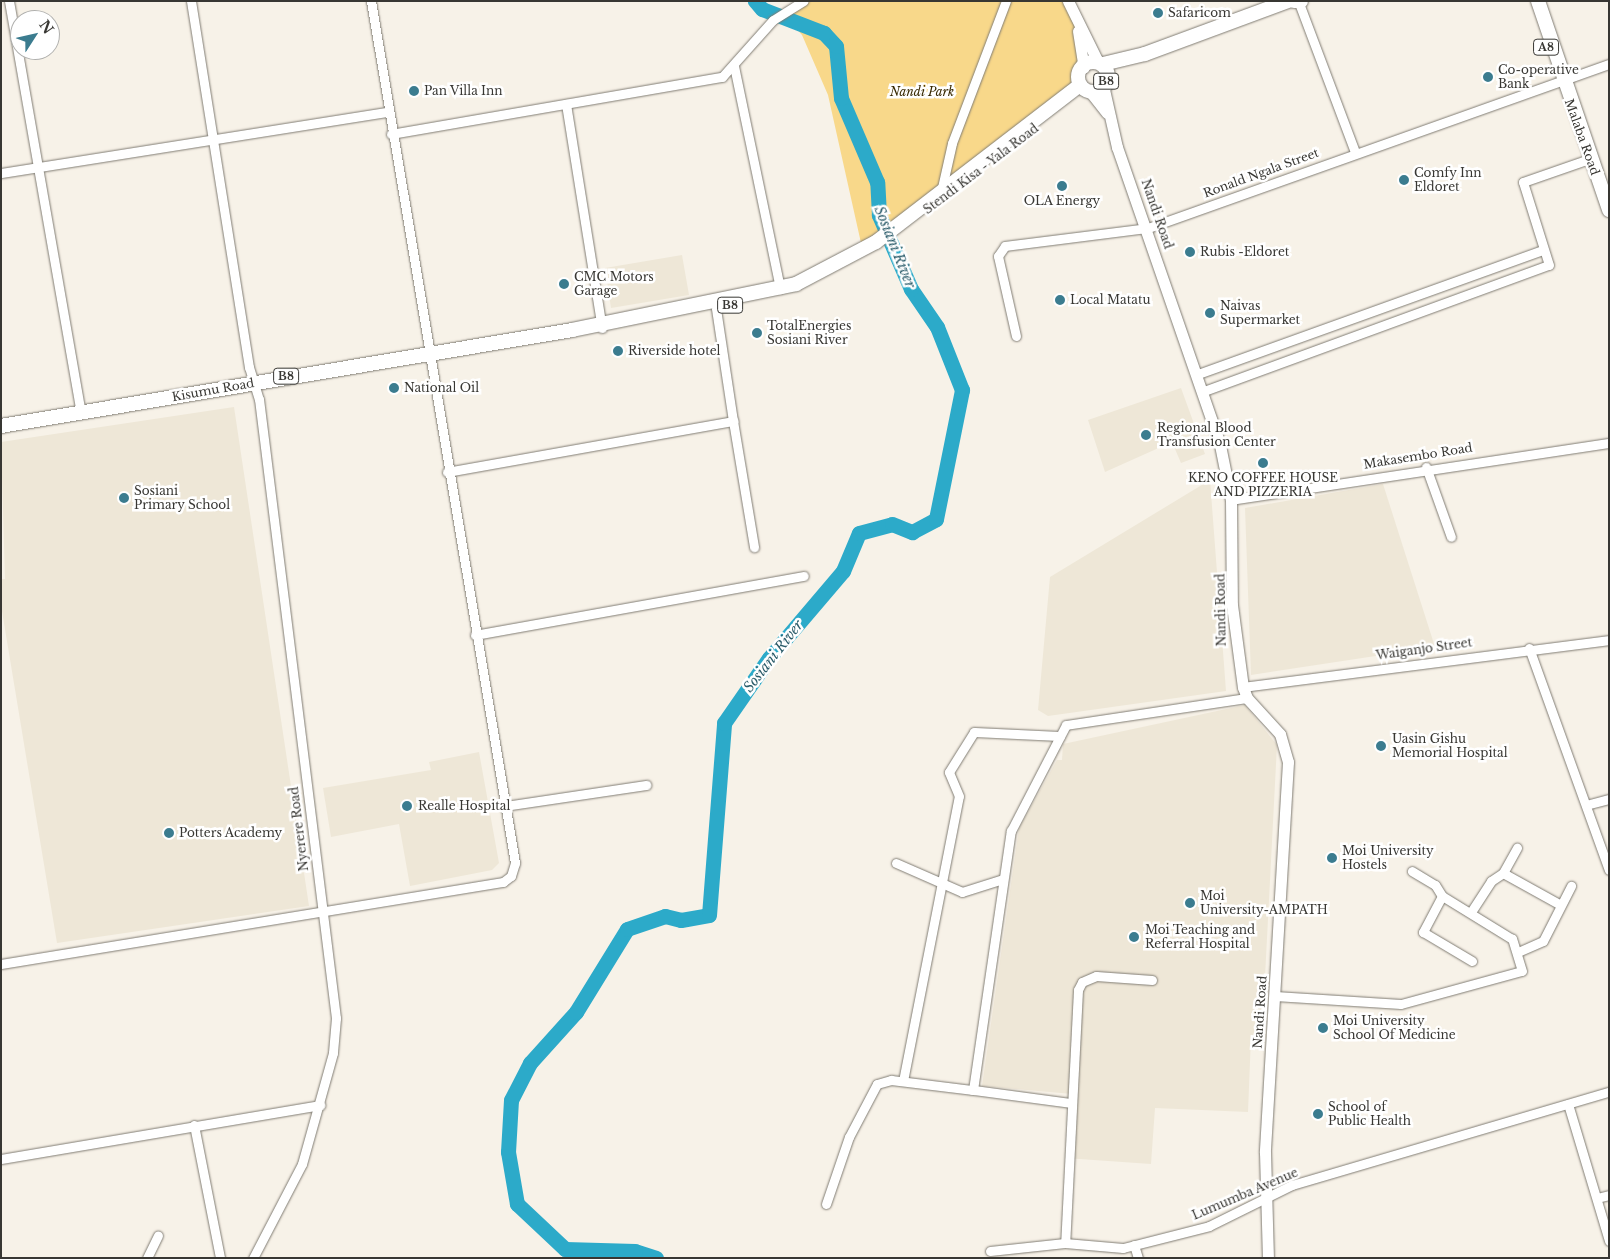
<!DOCTYPE html>
<html>
<head>
<meta charset="utf-8">
<style>
	body { margin:0 }
	#map { position:relative; width:1610px; height:1259px; overflow:hidden; background:#f7f2e8; font-family:"Libre Baskerville",serif }
	div>[style] { position:absolute }
	.built>* { inset:0; background:#eee7d7 }
	.green>* { inset:0; background:#f8d88a }
	.river>* { height:15px; margin:-7.5px; padding:0 7.5px; transform-origin:7.5px; border-radius:7.5px; background:#2caac9 }
	.roads { filter:drop-shadow(0 0 1px #807c73) drop-shadow(0 0 1px #807c73) }
	.minor>* { height:9px; margin:-4.5px; padding:0 4.5px; transform-origin:4.5px; border-radius:4.5px; background:#fff }
	.tertiary>* { height:11px; margin:-5.5px; padding:0 5.5px; transform-origin:5.5px; border-radius:5.5px; background:#fff }
	.trunk>* { height:14px; margin:-7px; padding:0 7px; transform-origin:7px; border-radius:7px; background:#fff }
	.trunk>.ring { margin:-7px; padding:0; box-sizing:content-box; background:none; border:14px solid #fff; border-radius:50% }
	.dots>* { width:14px; height:14px; translate:-50% -50%; box-sizing:border-box; border:2px solid #fff; border-radius:50% }
	span { translate:-50% -50%; white-space:nowrap; text-align:center; line-height:1.15; -webkit-text-stroke:5px #fff; paint-order:stroke }
	.shield-label span { padding:1px 4px; background:#fff; border:1px solid; border-radius:4px; -webkit-text-stroke-width:0 }
	.shield-label { font-size:11px; color:#383733; font-weight:700 }
	.poi-label { font-size:12px; color:#383733 }
	.left { translate:0 -50%; text-align:left }
	.park-label { font-size:12px; color:#372801; font-style:italic }
	.street-label { font-size:12px; color:#383733 }
	.water-label { font-size:14px; color:#2b5c6a; font-style:italic }
	.frame { position:absolute; inset:0; border:2px solid #383733; pointer-events:none }
	.north { position:absolute; left:10px; top:10px; width:50px; height:50px; box-sizing:border-box; background:#fff; border:1px solid #afafad; border-radius:50%; rotate:55deg; font-size:14px; font-weight:700; line-height:20px; text-align:center; color:#383733 }
	.north::after { content:''; display:block; margin:auto; width:18px; height:22px; background:#3b7c8f; clip-path:polygon(50% 0,100% 100%,50% 72%,0 100%) }
</style>
</head>
<body>
<div id="map">
	<div class="built">
		<i style="clip-path:polygon(682px 255px,689px 295px,611px 308px,605px 268px)"></i>
		<i style="clip-path:polygon(1181px 388px,1205px 454px,1181px 463px,1172px 442px,1105px 472px,1088px 420px)"></i>
		<i style="clip-path:polygon(234px 407px,309px 906px,57px 943px,1px 605px,1px 579px,5px 579px,1px 442px)"></i>
		<i style="clip-path:polygon(1210px 480px,1226px 691px,1048px 716px,1038px 710px,1050px 577px)"></i>
		<i style="clip-path:polygon(1383px 484px,1435px 647px,1251px 675px,1245px 508px)"></i>
		<i style="clip-path:polygon(1245px 705px,1277px 745px,1262px 1035px,1251px 1037px,1248px 1112px,1155px 1108px,1151px 1164px,1065px 1158px,1072px 1094px,982px 1086px,1019px 828px,1057px 760px,1062px 760px,1063px 744px)"></i>
		<i style="clip-path:polygon(479px 752px,499px 863px,492px 870px,410px 886px,399px 824px,331px 837px,323px 788px,431px 770px,429px 762px)"></i>
	</div>
	<div class="green">
		<i style="clip-path:polygon(807px 1px,1066px 1px,1075px 23px,1082px 68px,1079px 86px,896px 225px,861px 243px,828px 95px,802px 35px,794px 26px,775px 22px)"></i>
	</div>
	<div class="river">
		<i style="left:656px;top:1258px;width:22px;rotate:-162deg"></i>
		<i style="left:635px;top:1251px;width:70px;rotate:-178.4deg"></i>
		<i style="left:565px;top:1249px;width:66px;rotate:-136.8deg"></i>
		<i style="left:517px;top:1204px;width:53px;rotate:-99.8deg"></i>
		<i style="left:508px;top:1152px;width:52px;rotate:-86.7deg"></i>
		<i style="left:511px;top:1100px;width:42px;rotate:-62.8deg"></i>
		<i style="left:530px;top:1063px;width:69px;rotate:-48deg"></i>
		<i style="left:576px;top:1012px;width:97px;rotate:-58.4deg"></i>
		<i style="left:627px;top:929px;width:40px;rotate:-18.9deg"></i>
		<i style="left:665px;top:916px;width:16px;rotate:14deg"></i>
		<i style="left:681px;top:920px;width:28px;rotate:-10deg"></i>
		<i style="left:709px;top:915px;width:193px;rotate:-85.5deg"></i>
		<i style="left:724px;top:723px;width:79px;rotate:-55.3deg"></i>
		<i style="left:769px;top:658px;width:114px;rotate:-49.6deg"></i>
		<i style="left:843px;top:571px;width:41px;rotate:-67.2deg"></i>
		<i style="left:859px;top:533px;width:34px;rotate:-15deg"></i>
		<i style="left:892px;top:524px;width:22px;rotate:22deg"></i>
		<i style="left:912px;top:532px;width:27px;rotate:-28deg"></i>
		<i style="left:936px;top:519px;width:132px;rotate:-78.6deg"></i>
		<i style="left:962px;top:390px;width:68px;rotate:-111.6deg"></i>
		<i style="left:937px;top:327px;width:46px;rotate:-124.4deg"></i>
		<i style="left:911px;top:289px;width:81px;rotate:-113.4deg"></i>
		<i style="left:879px;top:215px;width:33px;rotate:-93deg"></i>
		<i style="left:877px;top:182px;width:91px;rotate:-113.2deg"></i>
		<i style="left:841px;top:98px;width:52px;rotate:-95.5deg"></i>
		<i style="left:836px;top:46px;width:18px;rotate:-133deg"></i>
		<i style="left:824px;top:33px;width:66px;rotate:-158.8deg"></i>
		<i style="left:762px;top:9px;width:11px;rotate:-131deg"></i>
	</div>
	<div class="roads">
		<div class="minor">
			<i style="left:9px;top:1px;width:418px;rotate:80.1deg"></i>
			<i style="left:191px;top:1px;width:371px;rotate:81deg"></i>
			<i style="left:249px;top:367px;width:34px;rotate:73deg"></i>
			<i style="left:259px;top:399px;width:624px;rotate:82.91deg"></i>
			<i style="left:336px;top:1018px;width:35px;rotate:95deg"></i>
			<i style="left:333px;top:1053px;width:115px;rotate:105.6deg"></i>
			<i style="left:302px;top:1164px;width:106px;rotate:117.5deg"></i>
			<i style="left:1299px;top:3px;width:159px;rotate:69.4deg"></i>
			<i style="left:734px;top:66px;width:228px;rotate:78.3deg"></i>
			<i style="left:566px;top:104px;width:227px;rotate:80.9deg"></i>
			<i style="left:391px;top:134px;width:336px;rotate:-9.8deg"></i>
			<i style="left:722px;top:77px;width:76px;rotate:-48.2deg"></i>
			<i style="left:773px;top:20px;width:36px;rotate:-32deg"></i>
			<i style="left:1px;top:173px;width:392px;rotate:-9deg"></i>
			<i style="left:941px;top:192px;width:50px;rotate:-77.3deg"></i>
			<i style="left:952px;top:143px;width:152px;rotate:-69.2deg"></i>
			<i style="left:1016px;top:336px;width:82px;rotate:-102.7deg"></i>
			<i style="left:998px;top:256px;width:12px;rotate:-55deg"></i>
			<i style="left:1005px;top:246px;width:144px;rotate:-7.2deg"></i>
			<i style="left:1148px;top:228px;width:489px;rotate:-19.6deg"></i>
			<i style="left:1198px;top:374px;width:367px;rotate:-19.8deg"></i>
			<i style="left:1204px;top:391px;width:367px;rotate:-20.1deg"></i>
			<i style="left:1549px;top:265px;width:87px;rotate:-107.4deg"></i>
			<i style="left:1523px;top:182px;width:70px;rotate:-19.2deg"></i>
			<i style="left:733px;top:421px;width:128px;rotate:80.5deg"></i>
			<i style="left:1426px;top:467px;width:74px;rotate:70.3deg"></i>
			<i style="left:447px;top:472px;width:291px;rotate:-10.1deg"></i>
			<i style="left:733px;top:421px;width:114px;rotate:-98.6deg"></i>
			<i style="left:1231px;top:500px;width:382px;rotate:-8.6deg"></i>
			<i style="left:475px;top:635px;width:334px;rotate:-10.2deg"></i>
			<i style="left:1529px;top:648px;width:236px;rotate:70.2deg"></i>
			<i style="left:1243px;top:687px;width:369px;rotate:-7.3deg"></i>
			<i style="left:1586px;top:805px;width:24px;rotate:-15deg"></i>
			<i style="left:505px;top:806px;width:143px;rotate:-8.5deg"></i>
			<i style="left:896px;top:863px;width:72px;rotate:23.7deg"></i>
			<i style="left:962px;top:892px;width:43px;rotate:-17.6deg"></i>
			<i style="left:1503px;top:873px;width:29px;rotate:-61deg"></i>
			<i style="left:1442px;top:896px;width:41px;rotate:117.8deg"></i>
			<i style="left:1423px;top:932px;width:57px;rotate:30.6deg"></i>
			<i style="left:1471px;top:912px;width:37px;rotate:-57deg"></i>
			<i style="left:1491px;top:881px;width:14px;rotate:-34deg"></i>
			<i style="left:1503px;top:873px;width:64px;rotate:29deg"></i>
			<i style="left:1518px;top:952px;width:27px;rotate:-24deg"></i>
			<i style="left:1543px;top:941px;width:62px;rotate:-63deg"></i>
			<i style="left:1px;top:964px;width:509px;rotate:-9.28deg"></i>
			<i style="left:503px;top:882px;width:10px;rotate:-37deg"></i>
			<i style="left:511px;top:876px;width:14px;rotate:-73deg"></i>
			<i style="left:515px;top:863px;width:874px;rotate:-99.48deg"></i>
			<i style="left:1152px;top:980px;width:56px;rotate:-175.9deg"></i>
			<i style="left:1096px;top:976px;width:15px;rotate:157deg"></i>
			<i style="left:1082px;top:982px;width:9px;rotate:117deg"></i>
			<i style="left:1078px;top:990px;width:253px;rotate:92.9deg"></i>
			<i style="left:1065px;top:1243px;width:58px;rotate:4.9deg"></i>
			<i style="left:1123px;top:1248px;width:89px;rotate:-14.3deg"></i>
			<i style="left:1209px;top:1226px;width:93px;rotate:-26.3deg"></i>
			<i style="left:1292px;top:1185px;width:330px;rotate:-16.4deg"></i>
			<i style="left:1275px;top:996px;width:126px;rotate:3.6deg"></i>
			<i style="left:1401px;top:1004px;width:125px;rotate:-15.3deg"></i>
			<i style="left:1522px;top:971px;width:34px;rotate:-107deg"></i>
			<i style="left:1512px;top:939px;width:82px;rotate:-148.4deg"></i>
			<i style="left:1442px;top:896px;width:13px;rotate:-122deg"></i>
			<i style="left:1435px;top:885px;width:27px;rotate:-149deg"></i>
			<i style="left:903px;top:1081px;width:290px;rotate:-78.9deg"></i>
			<i style="left:959px;top:796px;width:26px;rotate:-113deg"></i>
			<i style="left:949px;top:772px;width:47px;rotate:-58deg"></i>
			<i style="left:974px;top:732px;width:86px;rotate:2.7deg"></i>
			<i style="left:1071px;top:1103px;width:99px;rotate:-172.4deg"></i>
			<i style="left:973px;top:1090px;width:262px;rotate:-81.7deg"></i>
			<i style="left:1011px;top:831px;width:119px;rotate:-62.6deg"></i>
			<i style="left:1066px;top:725px;width:183px;rotate:-8.5deg"></i>
			<i style="left:1568px;top:1104px;width:143px;rotate:73.3deg"></i>
			<i style="left:194px;top:1125px;width:136px;rotate:78.9deg"></i>
			<i style="left:1px;top:1159px;width:324px;rotate:-9.6deg"></i>
			<i style="left:1597px;top:1198px;width:12px;rotate:-14deg"></i>
			<i style="left:826px;top:1204px;width:71px;rotate:-71.1deg"></i>
			<i style="left:849px;top:1137px;width:60px;rotate:-62.2deg"></i>
			<i style="left:877px;top:1084px;width:15px;rotate:-16deg"></i>
			<i style="left:891px;top:1080px;width:83px;rotate:7deg"></i>
			<i style="left:1134px;top:1245px;width:14px;rotate:73deg"></i>
			<i style="left:990px;top:1251px;width:75px;rotate:-6.1deg"></i>
			<i style="left:147px;top:1258px;width:25px;rotate:-64deg"></i>
		</div>
		<div class="tertiary">
			<i style="left:1068px;top:1px;width:66px;rotate:63.8deg"></i>
			<i style="left:1078px;top:31px;width:37px;rotate:81deg"></i>
			<i style="left:1103px;top:85px;width:64px;rotate:77.3deg"></i>
			<i style="left:1117px;top:147px;width:315px;rotate:70.9deg"></i>
			<i style="left:1220px;top:445px;width:56px;rotate:78.7deg"></i>
			<i style="left:1231px;top:500px;width:105px;rotate:89.5deg"></i>
			<i style="left:1232px;top:605px;width:83px;rotate:82.4deg"></i>
			<i style="left:1243px;top:687px;width:12px;rotate:70deg"></i>
			<i style="left:1247px;top:698px;width:49px;rotate:47.5deg"></i>
			<i style="left:1280px;top:734px;width:29px;rotate:74deg"></i>
			<i style="left:1288px;top:762px;width:391px;rotate:93.4deg"></i>
			<i style="left:1265px;top:1152px;width:106px;rotate:88.4deg"></i>
			<i style="left:1092px;top:94px;width:24px;rotate:52deg"></i>
		</div>
		<div class="trunk">
			<i style="left:1294px;top:1px;width:7px"></i>
			<i style="left:1538px;top:1px;width:221px;rotate:71.2deg"></i>
			<i class="ring" style="left:1078px;top:62px;width:16px;height:16px"></i>
			<i style="left:1103px;top:64px;width:43px;rotate:-13.4deg"></i>
			<i style="left:1145px;top:54px;width:153px;rotate:-20.3deg"></i>
			<i style="left:1px;top:426px;width:579px;rotate:-9.54deg"></i>
			<i style="left:572px;top:330px;width:229px;rotate:-11.6deg"></i>
			<i style="left:796px;top:284px;width:90px;rotate:-27.7deg"></i>
			<i style="left:876px;top:242px;width:257px;rotate:-37.6deg"></i>
		</div>
	</div>
	<div class="dots">
		<i style="left:1158px;top:13px;background:#3b7c8f"></i>
		<i style="left:1488px;top:77px;background:#3b7c8f"></i>
		<i style="left:414px;top:91px;background:#3b7c8f"></i>
		<i style="left:1404px;top:180px;background:#3b7c8f"></i>
		<i style="left:1062px;top:186px;background:#3b7c8f"></i>
		<i style="left:1190px;top:252px;background:#3b7c8f"></i>
		<i style="left:564px;top:284px;background:#3b7c8f"></i>
		<i style="left:1060px;top:300px;background:#3b7c8f"></i>
		<i style="left:1210px;top:313px;background:#3b7c8f"></i>
		<i style="left:757px;top:333px;background:#3b7c8f"></i>
		<i style="left:618px;top:351px;background:#3b7c8f"></i>
		<i style="left:394px;top:388px;background:#3b7c8f"></i>
		<i style="left:1146px;top:435px;background:#3b7c8f"></i>
		<i style="left:1263px;top:463px;background:#3b7c8f"></i>
		<i style="left:124px;top:498px;background:#3b7c8f"></i>
		<i style="left:1381px;top:746px;background:#3b7c8f"></i>
		<i style="left:407px;top:806px;background:#3b7c8f"></i>
		<i style="left:169px;top:833px;background:#3b7c8f"></i>
		<i style="left:1332px;top:858px;background:#3b7c8f"></i>
		<i style="left:1190px;top:903px;background:#3b7c8f"></i>
		<i style="left:1134px;top:937px;background:#3b7c8f"></i>
		<i style="left:1323px;top:1028px;background:#3b7c8f"></i>
		<i style="left:1318px;top:1114px;background:#3b7c8f"></i>
	</div>
	<div class="shield-label">
		<span style="left:1546px;top:47px">A8</span>
		<span style="left:1106px;top:81px">B8</span>
		<span style="left:730px;top:305px">B8</span>
		<span style="left:286px;top:376px">B8</span>
	</div>
	<div class="poi-label">
		<span class="left" style="left:1168px;top:13px">Safaricom</span>
		<span class="left" style="left:1498px;top:77px">Co-operative<br>Bank</span>
		<span class="left" style="left:424px;top:91px">Pan Villa Inn</span>
		<span class="left" style="left:1414px;top:180px">Comfy Inn<br>Eldoret</span>
		<span style="left:1062px;top:201px">OLA Energy</span>
		<span class="left" style="left:1200px;top:252px">Rubis -Eldoret</span>
		<span class="left" style="left:574px;top:284px">CMC Motors<br>Garage</span>
		<span class="left" style="left:1070px;top:300px">Local Matatu</span>
		<span class="left" style="left:1220px;top:313px">Naivas<br>Supermarket</span>
		<span class="left" style="left:767px;top:333px">TotalEnergies<br>Sosiani River</span>
		<span class="left" style="left:628px;top:351px">Riverside hotel</span>
		<span class="left" style="left:404px;top:388px">National Oil</span>
		<span class="left" style="left:1157px;top:435px">Regional Blood<br>Transfusion Center</span>
		<span style="left:1263px;top:485px">KENO COFFEE HOUSE<br>AND PIZZERIA</span>
		<span class="left" style="left:134px;top:498px">Sosiani<br>Primary School</span>
		<span class="left" style="left:1392px;top:746px">Uasin Gishu<br>Memorial Hospital</span>
		<span class="left" style="left:418px;top:806px">Realle Hospital</span>
		<span class="left" style="left:179px;top:833px">Potters Academy</span>
		<span class="left" style="left:1342px;top:858px">Moi University<br>Hostels</span>
		<span class="left" style="left:1200px;top:903px">Moi<br>University-AMPATH</span>
		<span class="left" style="left:1145px;top:937px">Moi Teaching and<br>Referral Hospital</span>
		<span class="left" style="left:1333px;top:1028px">Moi University<br>School Of Medicine</span>
		<span class="left" style="left:1328px;top:1114px">School of<br>Public Health</span>
	</div>
	<div class="park-label">
		<span style="left:922px;top:92px">Nandi Park</span>
	</div>
	<div class="street-label">
		<span style="left:1582px;top:137px;rotate:70deg">Malaba Road</span>
		<span style="left:981px;top:169px;rotate:-37deg">Stendi Kisa - Yala Road</span>
		<span style="left:1261px;top:173px;rotate:-20deg">Ronald Ngala Street</span>
		<span style="left:1157px;top:214px;rotate:71deg">Nandi Road</span>
		<span style="left:213px;top:390px;rotate:-10deg">Kisumu Road</span>
		<span style="left:1418px;top:456px;rotate:-9deg">Makasembo Road</span>
		<span style="left:1221px;top:610px;rotate:-91deg">Nandi Road</span>
		<span style="left:1424px;top:649px;rotate:-8deg">Waiganjo Street</span>
		<span style="left:299px;top:829px;rotate:-97deg">Nyerere Road</span>
		<span style="left:1260px;top:1012px;rotate:-86deg">Nandi Road</span>
		<span style="left:1245px;top:1194px;rotate:-23deg">Lumumba Avenue</span>
	</div>
	<div class="water-label">
		<span style="left:895px;top:247px;rotate:68deg">Sosiani River</span>
		<span style="left:773px;top:656px;rotate:-52deg">Sosiani River</span>
	</div>
	<div class="frame"></div>
	<div class="north">N</div>
</div>
</body>
</html>
